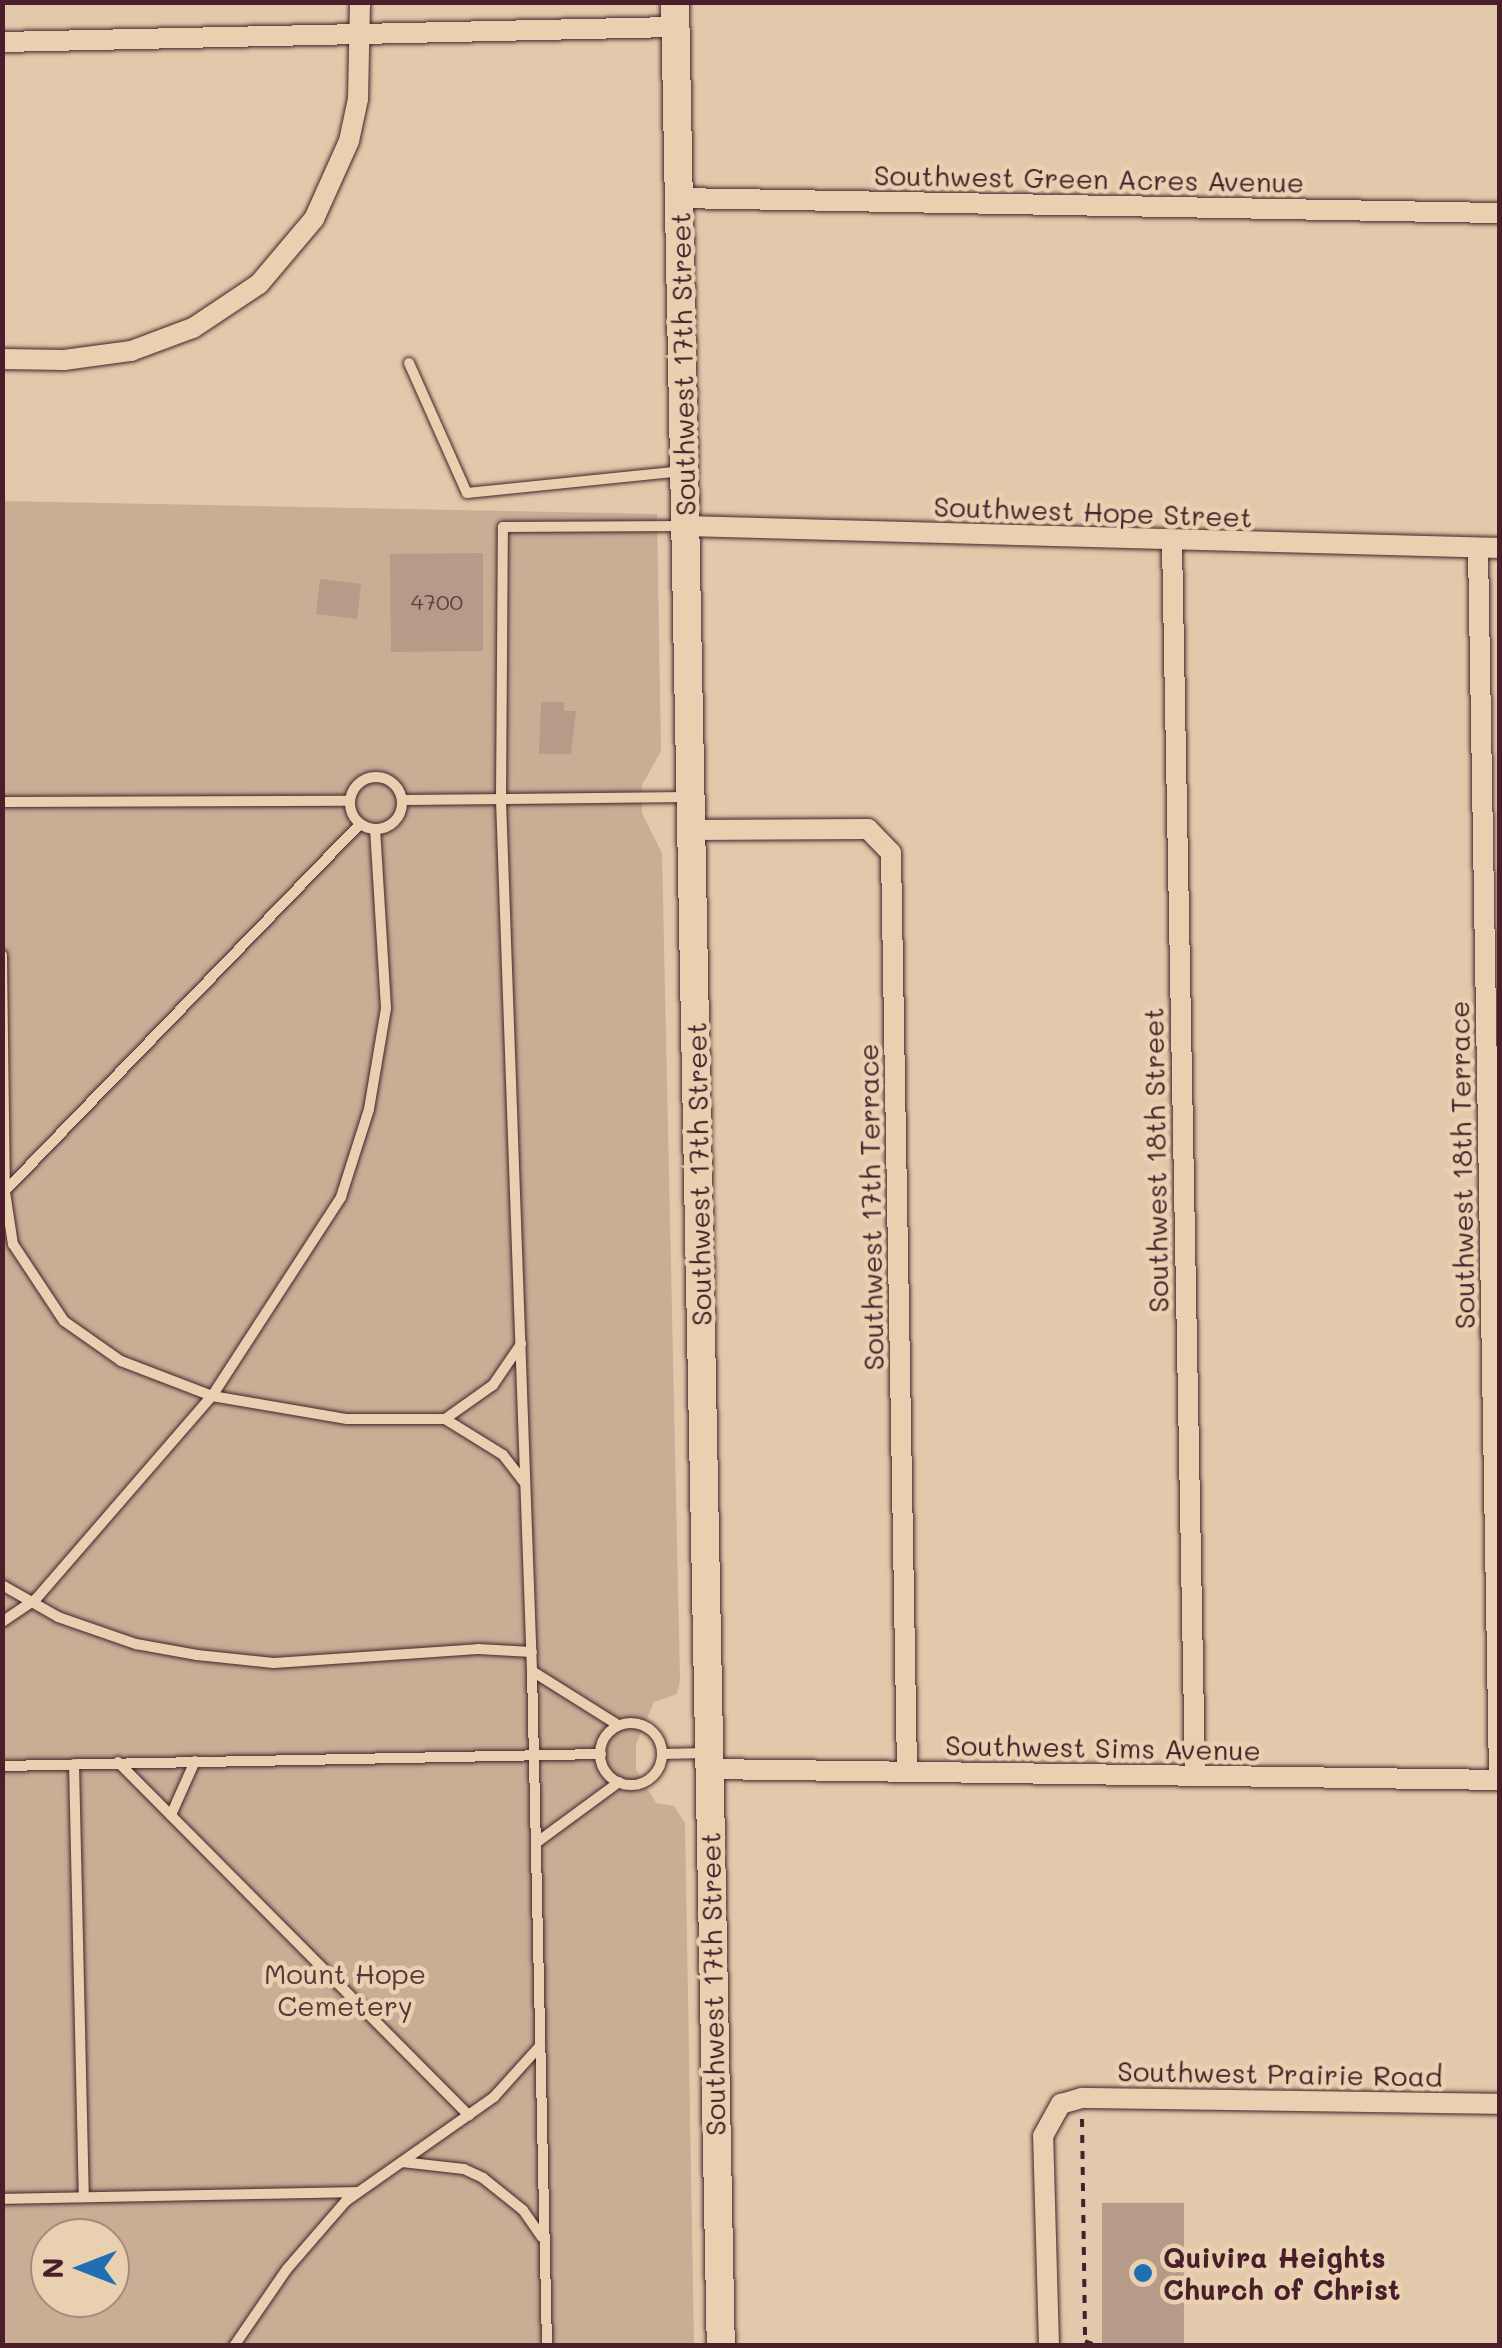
<!DOCTYPE html>
<html>
<head>
<meta charset="utf-8">
<style>
	body { margin:0 }
	#map { position:relative; width:1502px; height:2348px; overflow:hidden; background:#e2c9ab; font-family:Mali,sans-serif }
	div>[style] { position:absolute }
	.green>* { inset:0; background:#c9ad95 }
	.building>* { inset:0; background:#b79a87 }
	.path>* { height:4px; margin-top:-2px; transform-origin:0; background:repeating-linear-gradient(90deg,#4a1f2b 0 8px,transparent 0 16px) }
	.roads { filter:drop-shadow(0 0 2px #4a1f2b) drop-shadow(0 0 2px #4a1f2b) }
	.lane>* { height:10px; margin:-5px; padding:0 5px; transform-origin:5px; border-radius:5px; background:#e8d0b0 }
	.lane>.ring { margin:-5px; padding:0; box-sizing:content-box; background:none; border:10px solid #e8d0b0; border-radius:50% }
	.street>* { height:20px; margin:-10px; padding:0 10px; transform-origin:10px; border-radius:10px; background:#e8d0b0 }
	.secondary>* { height:28px; margin:-14px; padding:0 14px; transform-origin:14px; border-radius:14px; background:#e8d0b0 }
	.dots>* { width:28px; height:28px; translate:-50% -50%; box-sizing:border-box; border:5px solid #e8d0b0; border-radius:50% }
	span { translate:-50% -50%; white-space:nowrap; text-align:center; line-height:1.15; -webkit-text-stroke:9px #e8d0b0; paint-order:stroke }
	.number-label { font-size:22px; color:#653e42 }
	.number-label span { -webkit-text-stroke-width:0 }
	.street-label { font-size:28px; color:#4a1f2b }
	.park-label { font-size:28px; color:#5d343b }
	.poi-label { font-size:28px; color:#4a1f2b; font-weight:700 }
	.left { translate:0 -50%; text-align:left }
	.frame { position:absolute; inset:0; border:5px solid #4a1f2b; pointer-events:none }
	.north { position:absolute; left:30px; top:2218px; width:100px; height:100px; box-sizing:border-box; background:#e8d0b0; border:2px solid #a9897b; border-radius:50%; rotate:270deg; font-size:28px; font-weight:700; line-height:40px; text-align:center; color:#4a1f2b }
	.north::after { content:''; display:block; margin:auto; width:35px; height:45px; background:#1f6fb2; clip-path:polygon(50% 0,100% 100%,50% 72%,0 100%) }
</style>
</head>
<body>
<div id="map">
	<div class="green">
		<i style="clip-path:polygon(evenodd,2px 501px,657px 514px,661px 751px,642px 785px,642px 813px,662px 853px,680px 1680px,677px 1694px,654px 1702px,636px 1744px,636px 1770px,656px 1803px,674px 1806px,685px 1823px,694px 2345px,3px 2345px,2px 501px,50px 2238px,110px 2238px,110px 2298px,50px 2298px,50px 2238px)"></i>
	</div>
	<div class="building">
		<i style="clip-path:polygon(483px 553px,483px 651px,391px 652px,390px 554px)"></i>
		<i style="clip-path:polygon(320px 579px,361px 584px,357px 619px,316px 614px)"></i>
		<i style="clip-path:polygon(541px 702px,564px 702px,564px 711px,576px 711px,571px 754px,539px 754px)"></i>
		<i style="clip-path:polygon(1102px 2203px,1184px 2203px,1184px 2344px,1102px 2344px)"></i>
	</div>
	<div class="path">
		<i style="left:1082px;top:2119px;width:222px;rotate:89.2deg"></i>
		<i style="left:1085px;top:2341px;width:14px;rotate:21deg"></i>
	</div>
	<div class="roads">
		<div class="lane">
			<i style="left:409px;top:363px;width:142px;rotate:66deg"></i>
			<i style="left:467px;top:493px;width:217px;rotate:-5.8deg"></i>
			<i class="ring" style="left:350px;top:777px;width:42px;height:42px"></i>
			<i style="left:403px;top:800px;width:285px;rotate:-0.6deg"></i>
			<i style="left:2px;top:802px;width:348px;rotate:-0.2deg"></i>
			<i style="left:2px;top:955px;width:237px;rotate:89.3deg"></i>
			<i style="left:5px;top:1192px;width:53px;rotate:81.3deg"></i>
			<i style="left:13px;top:1244px;width:92px;rotate:56.5deg"></i>
			<i style="left:64px;top:1321px;width:70px;rotate:35.1deg"></i>
			<i style="left:121px;top:1361px;width:97px;rotate:21deg"></i>
			<i style="left:212px;top:1396px;width:137px;rotate:9.7deg"></i>
			<i style="left:347px;top:1419px;width:98px"></i>
			<i style="left:445px;top:1419px;width:68px;rotate:31.8deg"></i>
			<i style="left:503px;top:1455px;width:36px;rotate:52deg"></i>
			<i style="left:3px;top:1193px;width:513px;rotate:-45.95deg"></i>
			<i style="left:445px;top:1419px;width:59px;rotate:-35.3deg"></i>
			<i style="left:493px;top:1385px;width:50px;rotate:-55.7deg"></i>
			<i style="left:2px;top:1585px;width:64px;rotate:29.7deg"></i>
			<i style="left:58px;top:1617px;width:83px;rotate:19.1deg"></i>
			<i style="left:136px;top:1644px;width:62px;rotate:10.2deg"></i>
			<i style="left:197px;top:1655px;width:77px;rotate:5.9deg"></i>
			<i style="left:274px;top:1663px;width:204px;rotate:-3.9deg"></i>
			<i style="left:478px;top:1649px;width:54px;rotate:3.2deg"></i>
			<i style="left:2px;top:1622px;width:41px;rotate:-34.1deg"></i>
			<i style="left:36px;top:1599px;width:269px;rotate:-49.1deg"></i>
			<i style="left:212px;top:1396px;width:237px;rotate:-57deg"></i>
			<i style="left:341px;top:1197px;width:92px;rotate:-72.3deg"></i>
			<i style="left:369px;top:1109px;width:102px;rotate:-80.4deg"></i>
			<i style="left:386px;top:1008px;width:179px;rotate:-93.5deg"></i>
			<i style="left:532px;top:1671px;width:102px;rotate:32.1deg"></i>
			<i class="ring" style="left:600px;top:1723px;width:52px;height:52px"></i>
			<i style="left:662px;top:1754px;width:44px;rotate:-1.3deg"></i>
			<i style="left:118px;top:1762px;width:498px;rotate:45.2deg"></i>
			<i style="left:74px;top:1764px;width:433px;rotate:88.7deg"></i>
			<i style="left:2px;top:1766px;width:599px;rotate:-1.15deg"></i>
			<i style="left:171px;top:1815px;width:59px;rotate:-66deg"></i>
			<i style="left:536px;top:1843px;width:103px;rotate:-36.3deg"></i>
			<i style="left:402px;top:2162px;width:62px;rotate:6.4deg"></i>
			<i style="left:464px;top:2169px;width:21px;rotate:25deg"></i>
			<i style="left:483px;top:2178px;width:51px;rotate:38.7deg"></i>
			<i style="left:523px;top:2210px;width:33px;rotate:55deg"></i>
			<i style="left:2px;top:2199px;width:354px;rotate:-1.1deg"></i>
			<i style="left:234px;top:2346px;width:93px;rotate:-55.5deg"></i>
			<i style="left:287px;top:2269px;width:90px;rotate:-49.1deg"></i>
			<i style="left:346px;top:2201px;width:181px;rotate:-35.1deg"></i>
			<i style="left:494px;top:2097px;width:69px;rotate:-48deg"></i>
			<i style="left:547px;top:2346px;width:675px;rotate:-91.27deg"></i>
			<i style="left:532px;top:1671px;width:873px;rotate:-92.04deg"></i>
			<i style="left:501px;top:799px;width:272px;rotate:-89.6deg"></i>
			<i style="left:503px;top:527px;width:180px;rotate:-0.3deg"></i>
		</div>
		<div class="street">
			<i style="left:2px;top:42px;width:673px;rotate:-1.28deg"></i>
			<i style="left:678px;top:198px;width:822px;rotate:1.05deg"></i>
			<i style="left:2px;top:359px;width:62px;rotate:0.9deg"></i>
			<i style="left:64px;top:360px;width:68px;rotate:-7.7deg"></i>
			<i style="left:131px;top:351px;width:66px;rotate:-20.4deg"></i>
			<i style="left:193px;top:328px;width:79px;rotate:-33.7deg"></i>
			<i style="left:259px;top:284px;width:85px;rotate:-49.8deg"></i>
			<i style="left:314px;top:219px;width:85px;rotate:-65.8deg"></i>
			<i style="left:349px;top:141px;width:43px;rotate:-77.9deg"></i>
			<i style="left:358px;top:99px;width:97px;rotate:-88.8deg"></i>
			<i style="left:686px;top:526px;width:814px;rotate:1.55deg"></i>
			<i style="left:1172px;top:542px;width:1234px;rotate:88.93deg"></i>
			<i style="left:1478px;top:548px;width:1232px;rotate:89.02deg"></i>
			<i style="left:690px;top:830px;width:178px;rotate:-0.3deg"></i>
			<i style="left:868px;top:829px;width:33px;rotate:46deg"></i>
			<i style="left:891px;top:853px;width:919px;rotate:89deg"></i>
			<i style="left:707px;top:1769px;width:793px;rotate:0.79deg"></i>
			<i style="left:1049px;top:2346px;width:210px;rotate:-91.6deg"></i>
			<i style="left:1043px;top:2136px;width:37px;rotate:-61deg"></i>
			<i style="left:1061px;top:2104px;width:22px;rotate:-16deg"></i>
			<i style="left:1082px;top:2098px;width:418px;rotate:0.8deg"></i>
		</div>
		<div class="secondary">
			<i style="left:675px;top:2px;width:2344px;rotate:88.88deg"></i>
		</div>
	</div>
	<div class="dots">
		<i style="left:1143px;top:2273px;background:#1f6fb2"></i>
	</div>
	<div class="number-label">
		<span style="left:437px;top:602px">4700</span>
	</div>
	<div class="street-label">
		<span style="left:1089px;top:178px;rotate:1deg">Southwest Green Acres Avenue</span>
		<span style="left:682px;top:364px;rotate:-91deg">Southwest 17th Street</span>
		<span style="left:1093px;top:511px;rotate:2deg">Southwest Hope Street</span>
		<span style="left:1155px;top:1160px;rotate:-91deg">Southwest 18th Street</span>
		<span style="left:1461px;top:1165px;rotate:-91deg">Southwest 18th Terrace</span>
		<span style="left:698px;top:1174px;rotate:-91deg">Southwest 17th Street</span>
		<span style="left:870px;top:1207px;rotate:-91deg">Southwest 17th Terrace</span>
		<span style="left:1103px;top:1747px;rotate:1deg">Southwest Sims Avenue</span>
		<span style="left:712px;top:1984px;rotate:-91deg">Southwest 17th Street</span>
		<span style="left:1280px;top:2073px;rotate:1deg">Southwest Prairie Road</span>
	</div>
	<div class="park-label">
		<span style="left:345px;top:1989px">Mount Hope<br>Cemetery</span>
	</div>
	<div class="poi-label">
		<span class="left" style="left:1163px;top:2273px">Quivira Heights<br>Church of Christ</span>
	</div>
	<div class="frame"></div>
	<div class="north">N</div>
</div>
</body>
</html>
